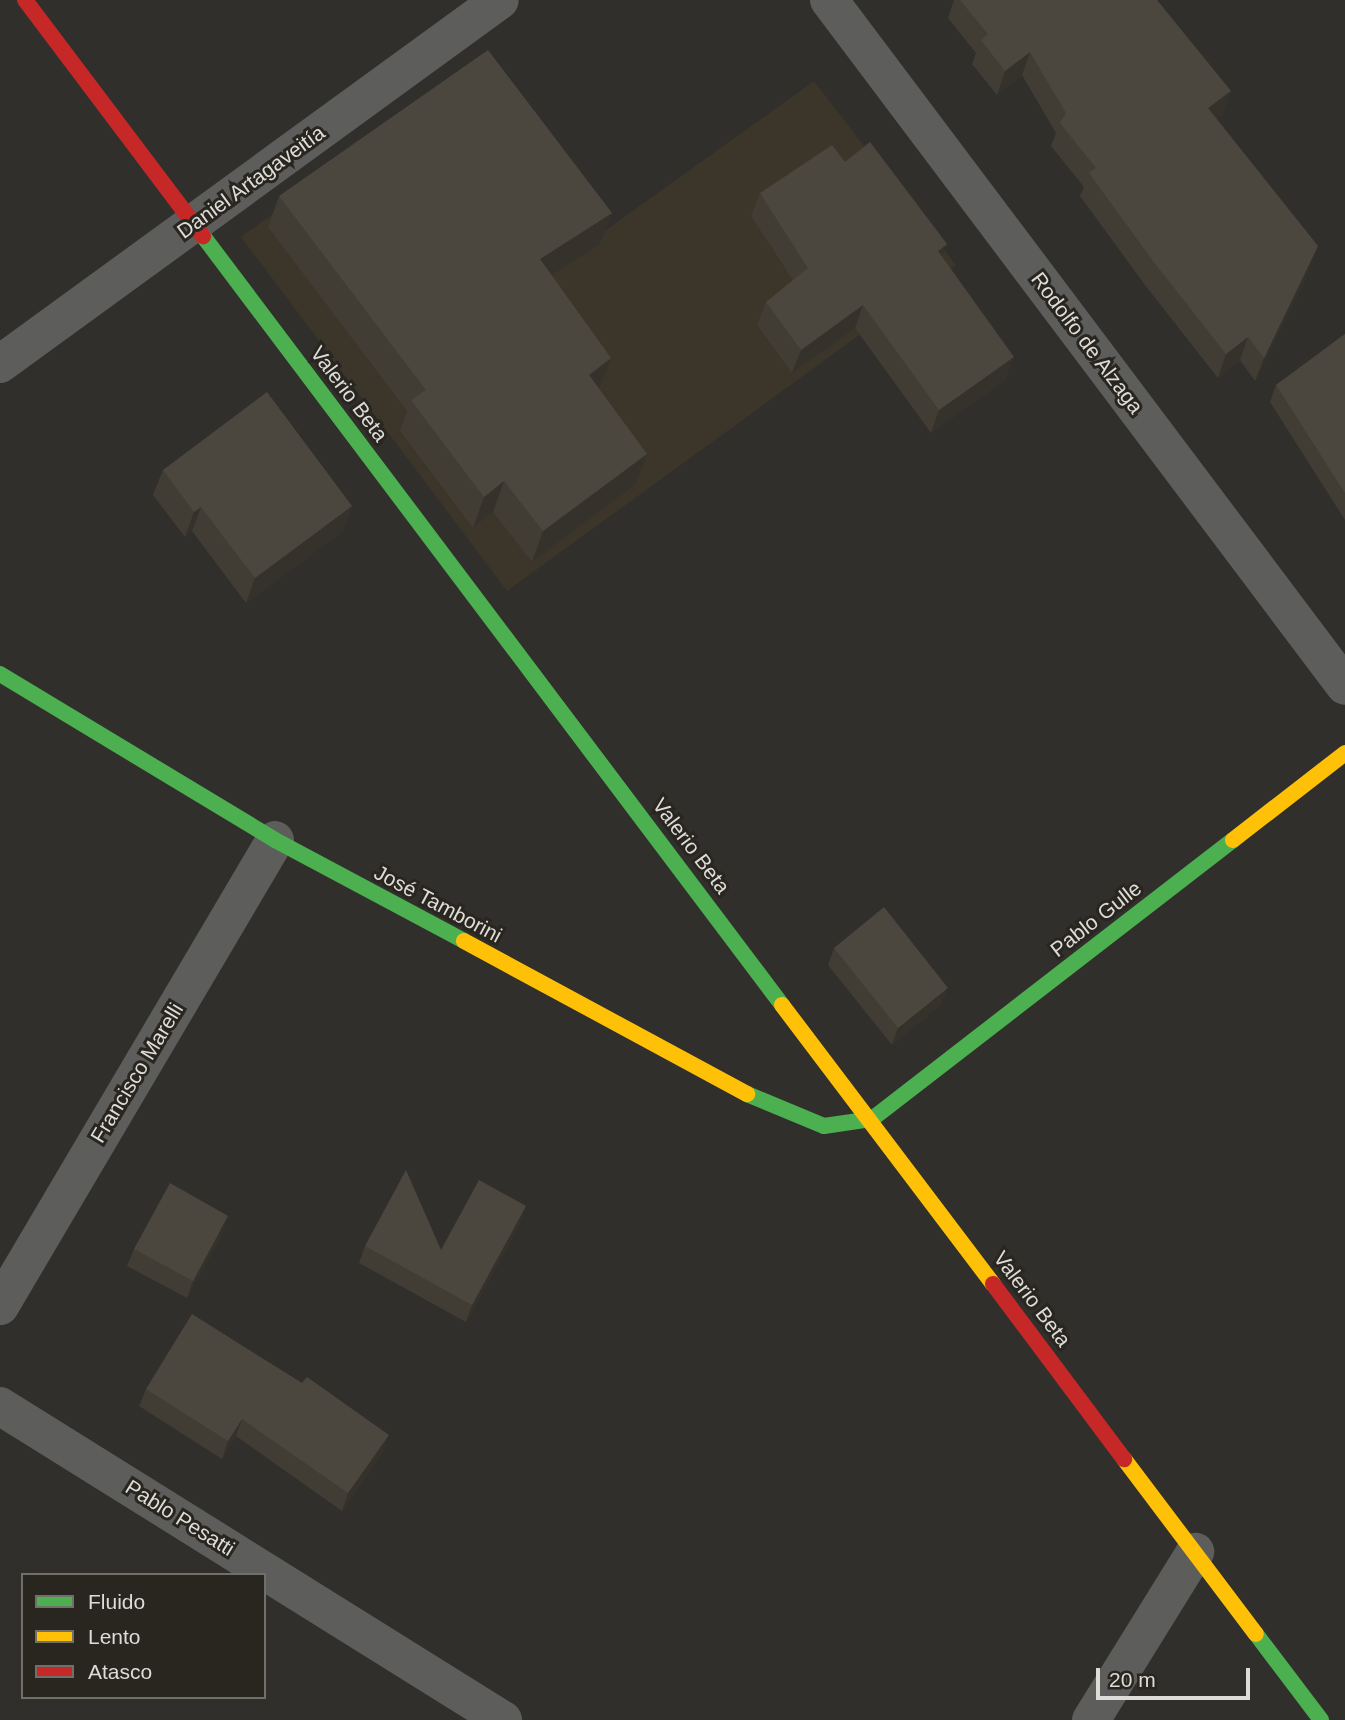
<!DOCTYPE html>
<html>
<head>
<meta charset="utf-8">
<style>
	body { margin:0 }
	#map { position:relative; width:1345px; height:1720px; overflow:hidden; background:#312f2c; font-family:Arial,sans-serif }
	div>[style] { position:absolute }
	.built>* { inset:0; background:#3b352a }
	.street>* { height:38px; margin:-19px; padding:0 19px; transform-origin:19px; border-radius:19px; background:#5d5d5c }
	.fast>* { height:16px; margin:-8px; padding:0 8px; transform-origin:8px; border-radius:8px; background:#4caf50 }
	.slow>* { height:16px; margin:-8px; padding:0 8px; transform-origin:8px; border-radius:8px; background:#ffc107 }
	.jam>* { height:16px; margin:-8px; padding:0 8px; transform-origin:8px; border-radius:8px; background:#c62828 }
	.wall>* { inset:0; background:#413d35 }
	.shaded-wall>* { inset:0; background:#35322b }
	.building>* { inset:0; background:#4c473e }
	span { translate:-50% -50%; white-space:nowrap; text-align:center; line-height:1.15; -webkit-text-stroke:6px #292620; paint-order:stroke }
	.street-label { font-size:21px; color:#dedcd8 }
	.legend { position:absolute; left:21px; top:1573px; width:245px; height:126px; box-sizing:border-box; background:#292620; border:2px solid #716f6a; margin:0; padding:9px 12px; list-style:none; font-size:21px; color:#dedcd8 }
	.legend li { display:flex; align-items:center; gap:14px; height:35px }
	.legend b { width:35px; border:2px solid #716f6a }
	.scale { position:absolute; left:1096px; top:1668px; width:154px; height:32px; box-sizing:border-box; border:4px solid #dedcd8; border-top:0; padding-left:9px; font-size:21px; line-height:24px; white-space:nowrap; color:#dedcd8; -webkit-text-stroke:5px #292620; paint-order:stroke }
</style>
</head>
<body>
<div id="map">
	<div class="built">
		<i style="clip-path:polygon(477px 65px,602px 233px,814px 81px,956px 265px,507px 591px,241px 237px)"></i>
	</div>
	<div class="street">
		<i style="left:829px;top:0;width:858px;rotate:53.05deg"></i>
		<i style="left:0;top:364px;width:618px;rotate:-36.05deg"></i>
		<i style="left:0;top:1306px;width:541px;rotate:-59.45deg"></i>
		<i style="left:0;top:1406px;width:593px;rotate:31.97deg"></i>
		<i style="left:1091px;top:1720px;width:198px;rotate:-58.2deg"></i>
	</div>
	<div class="fast">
		<i style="left:203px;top:236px;width:963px;rotate:53.02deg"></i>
		<i style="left:0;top:674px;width:321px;rotate:31.1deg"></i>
		<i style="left:275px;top:840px;width:214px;rotate:28.1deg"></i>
		<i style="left:747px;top:1094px;width:83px;rotate:22.6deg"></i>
		<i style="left:824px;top:1126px;width:49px;rotate:-8.3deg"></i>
		<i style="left:872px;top:1119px;width:456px;rotate:-37.7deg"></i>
		<i style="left:1256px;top:1634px;width:108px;rotate:52.9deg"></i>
	</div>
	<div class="slow">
		<i style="left:1233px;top:840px;width:142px;rotate:-37.8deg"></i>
		<i style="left:464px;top:941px;width:322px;rotate:28.4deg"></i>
		<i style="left:782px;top:1005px;width:350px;rotate:52.9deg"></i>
		<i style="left:1124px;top:1459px;width:219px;rotate:53deg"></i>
	</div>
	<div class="jam">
		<i style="left:25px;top:0;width:296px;rotate:53deg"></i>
		<i style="left:993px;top:1284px;width:219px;rotate:53.2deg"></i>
	</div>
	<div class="wall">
		<i style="clip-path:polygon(954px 0,1157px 0,1223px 115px,1216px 119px,1310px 269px,1255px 381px,1240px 360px,1218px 378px,1145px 285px,1080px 196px,1084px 187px,1051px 146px,1056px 133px,1022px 75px,997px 95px,972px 64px,976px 53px,948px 18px)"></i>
		<i style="clip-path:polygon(845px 162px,947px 244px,942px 257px,1006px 379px,931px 433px,855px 328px,792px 373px,757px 325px,766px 302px,793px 280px,751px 216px,760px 193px)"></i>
		<i style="clip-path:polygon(279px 196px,612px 213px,600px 244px,551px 276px,611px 358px,599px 389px,635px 485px,532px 562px,493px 512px,473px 528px,400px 431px,407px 411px,268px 227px)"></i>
		<i style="clip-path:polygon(1345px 334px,1345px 520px,1270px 402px,1276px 385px)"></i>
		<i style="clip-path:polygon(163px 470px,352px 506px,343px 531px,246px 603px,192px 531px,185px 537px,153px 495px)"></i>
		<i style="clip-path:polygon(834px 948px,941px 1005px,892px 1045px,828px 965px)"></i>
		<i style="clip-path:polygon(520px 1224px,466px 1322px,359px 1263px,365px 1246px,441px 1250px)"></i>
		<i style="clip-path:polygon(222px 1234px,187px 1298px,127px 1266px,134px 1249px)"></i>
		<i style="clip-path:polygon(146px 1389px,383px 1452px,342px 1511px,236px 1436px,222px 1459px,139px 1406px)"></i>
	</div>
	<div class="shaded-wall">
		<i style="clip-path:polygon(1030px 52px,1022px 75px,997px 95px,1005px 71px)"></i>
		<i style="clip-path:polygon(1231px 91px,1223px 115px,1199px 132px,1208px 108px)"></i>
		<i style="clip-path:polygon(612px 213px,600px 244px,529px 290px,540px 259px)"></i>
		<i style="clip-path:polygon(947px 244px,939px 266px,938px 251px)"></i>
		<i style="clip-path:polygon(1318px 246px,1310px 269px,1255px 381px,1264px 358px)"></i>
		<i style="clip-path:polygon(863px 305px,855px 328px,792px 373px,801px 350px)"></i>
		<i style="clip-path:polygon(1248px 337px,1240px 360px,1218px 378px,1226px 354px)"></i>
		<i style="clip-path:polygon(1014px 357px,1006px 379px,931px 433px,939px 410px)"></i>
		<i style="clip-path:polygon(611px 358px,599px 389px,589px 375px)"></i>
		<i style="clip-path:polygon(647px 454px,635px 485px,532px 562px,543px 531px)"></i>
		<i style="clip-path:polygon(504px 481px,493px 512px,473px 528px,484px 497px)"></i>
		<i style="clip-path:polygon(352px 506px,343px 531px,246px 603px,255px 578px)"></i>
		<i style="clip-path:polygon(201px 507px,192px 531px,185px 537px,194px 512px)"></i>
		<i style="clip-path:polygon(948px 988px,941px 1005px,892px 1045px,898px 1028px)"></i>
		<i style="clip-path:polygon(526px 1206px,520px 1224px,466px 1322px,472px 1305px)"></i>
		<i style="clip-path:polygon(228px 1216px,222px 1234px,187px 1298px,193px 1281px)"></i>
		<i style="clip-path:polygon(242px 1419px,236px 1436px,222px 1459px,228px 1441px)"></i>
		<i style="clip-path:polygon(389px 1435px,383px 1452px,342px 1511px,348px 1493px)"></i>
	</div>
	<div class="building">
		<i style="clip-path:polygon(960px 0,1157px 0,1231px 91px,1208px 108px,1318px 246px,1264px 358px,1248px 337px,1226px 354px,1153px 261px,1089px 173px,1096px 168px,1060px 123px,1066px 113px,1030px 52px,1005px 71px,981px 40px,988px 34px)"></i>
		<i style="clip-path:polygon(488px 50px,612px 213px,540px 259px,611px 358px,589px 375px,647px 454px,543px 531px,504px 481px,484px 497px,411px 400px,426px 390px,279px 196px)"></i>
		<i style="clip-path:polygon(870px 142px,947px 244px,938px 251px,1014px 357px,939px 410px,863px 305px,801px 350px,766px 302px,808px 268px,760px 193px,832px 145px,845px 162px)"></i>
		<i style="clip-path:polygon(1345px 334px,1345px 493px,1276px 385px)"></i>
		<i style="clip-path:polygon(267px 392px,352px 506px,255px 578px,201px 507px,194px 512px,163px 470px)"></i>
		<i style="clip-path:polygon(884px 907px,948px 988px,898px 1028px,834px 948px)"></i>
		<i style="clip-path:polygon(406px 1170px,441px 1250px,479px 1180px,526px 1206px,472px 1305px,365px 1246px)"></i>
		<i style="clip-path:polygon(170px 1183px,228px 1216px,193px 1281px,134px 1249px)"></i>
		<i style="clip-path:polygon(192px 1314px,302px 1383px,307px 1377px,389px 1435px,348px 1493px,242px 1419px,228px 1441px,146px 1389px)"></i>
	</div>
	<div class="street-label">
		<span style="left:251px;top:182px;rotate:-36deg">Daniel Artagaveitía</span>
		<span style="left:1087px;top:343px;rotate:53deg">Rodolfo de Alzaga</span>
		<span style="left:349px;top:394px;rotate:53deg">Valerio Beta</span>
		<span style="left:691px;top:846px;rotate:53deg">Valerio Beta</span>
		<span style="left:438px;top:904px;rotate:28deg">José Tamborini</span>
		<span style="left:1096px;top:919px;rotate:-38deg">Pablo Gulle</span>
		<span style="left:137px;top:1073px;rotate:-59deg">Francisco Marelli</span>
		<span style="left:1032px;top:1299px;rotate:53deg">Valerio Beta</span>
		<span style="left:180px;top:1518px;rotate:32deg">Pablo Pesatti</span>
	</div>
	<ul class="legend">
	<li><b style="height:9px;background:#4caf50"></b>Fluido</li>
	<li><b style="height:9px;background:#ffc107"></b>Lento</li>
	<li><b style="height:9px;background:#c62828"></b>Atasco</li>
	</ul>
	<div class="scale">20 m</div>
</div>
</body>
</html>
